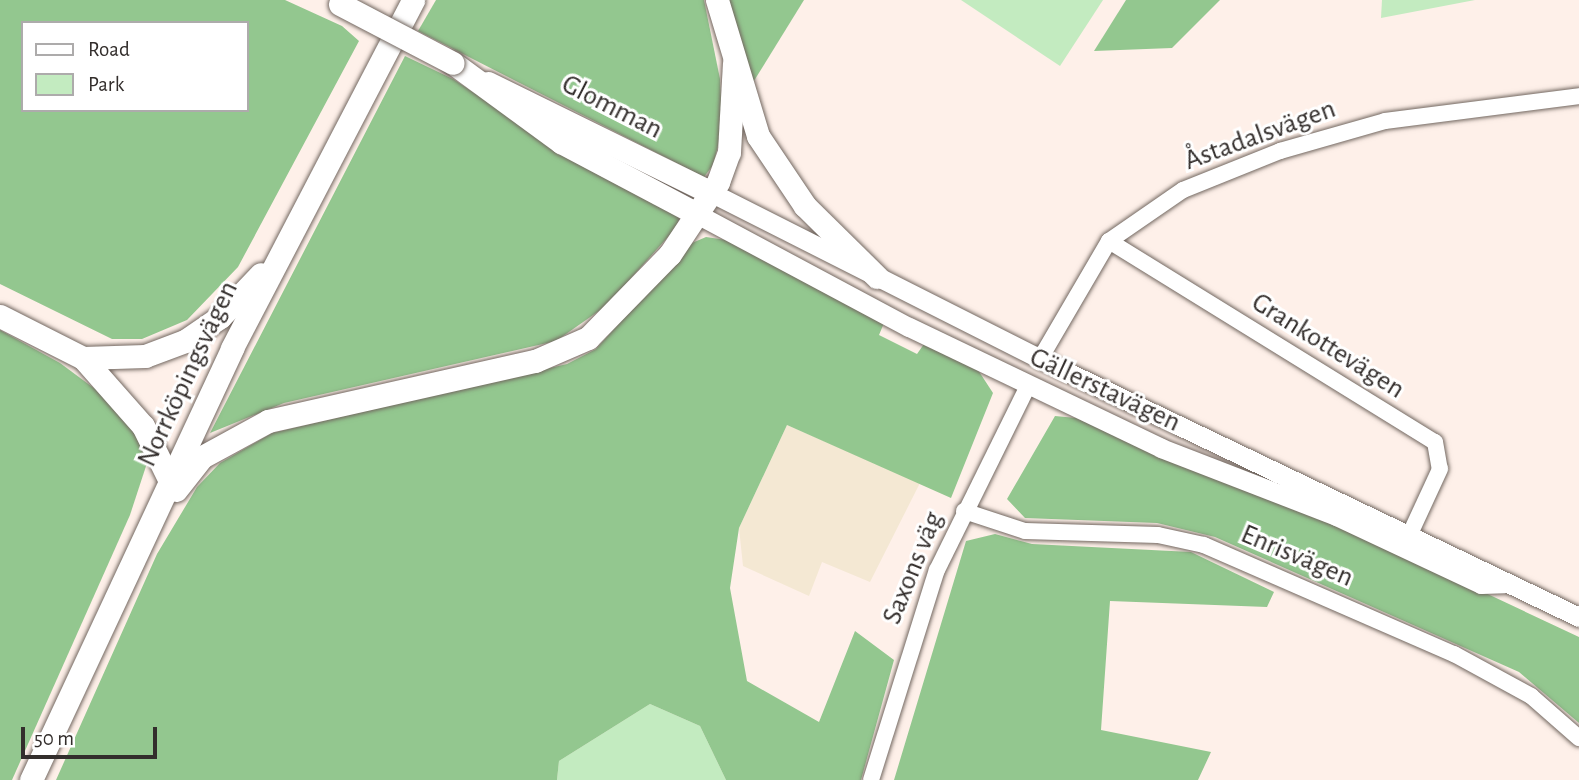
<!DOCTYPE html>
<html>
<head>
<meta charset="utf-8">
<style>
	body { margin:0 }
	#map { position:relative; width:1579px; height:780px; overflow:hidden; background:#fef0e9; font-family:"Alegreya Sans",sans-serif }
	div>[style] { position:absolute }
	.industrial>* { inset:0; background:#f4e8d3 }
	.green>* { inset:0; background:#c3ebc0 }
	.forest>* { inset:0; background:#93c78f }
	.roads { filter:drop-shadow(0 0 2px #726760) drop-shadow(0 0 2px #726760) }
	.minor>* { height:16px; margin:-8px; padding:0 8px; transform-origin:8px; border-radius:8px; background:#fff }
	.tertiary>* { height:19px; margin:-9.5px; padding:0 9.5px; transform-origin:9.5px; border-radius:9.5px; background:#fff }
	.secondary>* { height:23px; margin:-11.5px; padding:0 11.5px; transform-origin:11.5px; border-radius:11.5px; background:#fff }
	.bridges { filter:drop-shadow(0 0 2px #726760) drop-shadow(0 0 2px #726760) }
	.secondary-bridge>* { height:23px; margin:-11.5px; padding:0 11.5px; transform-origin:11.5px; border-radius:11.5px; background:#fff }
	span { translate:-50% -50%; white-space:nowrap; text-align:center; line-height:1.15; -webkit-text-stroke:6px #fff; paint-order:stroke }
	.street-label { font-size:28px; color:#332e2c }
	.legend { position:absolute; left:21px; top:21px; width:228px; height:91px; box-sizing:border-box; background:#fff; border:2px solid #adabab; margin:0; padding:9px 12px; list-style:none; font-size:21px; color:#332e2c }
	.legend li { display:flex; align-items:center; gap:14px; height:35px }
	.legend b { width:35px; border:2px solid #adabab }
	.scale { position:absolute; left:21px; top:727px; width:136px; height:32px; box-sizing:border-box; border:4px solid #332e2c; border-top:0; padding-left:9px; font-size:21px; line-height:24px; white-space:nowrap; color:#332e2c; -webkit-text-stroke:5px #fff; paint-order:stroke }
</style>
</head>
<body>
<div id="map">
	<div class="industrial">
		<i style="clip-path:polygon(787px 425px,920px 483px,870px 582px,822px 562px,809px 596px,743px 566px,739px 528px)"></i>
	</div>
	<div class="green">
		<i style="clip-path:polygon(961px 0,1103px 0,1060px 66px)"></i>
		<i style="clip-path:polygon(1382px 0,1475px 0,1381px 18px)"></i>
		<i style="clip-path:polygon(650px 704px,700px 726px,726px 780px,557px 780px,559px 761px)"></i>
	</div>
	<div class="forest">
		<i style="clip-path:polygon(evenodd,0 0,285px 0,342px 26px,359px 41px,238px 267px,187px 320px,142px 339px,112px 339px,0 284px,0 0,23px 23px,247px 23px,247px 110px,23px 110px,23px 23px)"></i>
		<i style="clip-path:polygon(436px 0,704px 0,720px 79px,722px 130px,713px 165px,704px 177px,418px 31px)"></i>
		<i style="clip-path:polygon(715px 0,804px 0,744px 97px)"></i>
		<i style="clip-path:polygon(1126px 0,1220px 0,1172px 48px,1094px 51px)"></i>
		<i style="clip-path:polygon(405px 56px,453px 79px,575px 159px,681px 214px,676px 228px,606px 306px,556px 341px,284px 403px,210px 433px)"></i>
		<i style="clip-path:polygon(706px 237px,733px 241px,884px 323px,879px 335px,917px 354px,924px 344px,978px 370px,993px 393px,951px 498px,787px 425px,739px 528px,730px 588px,747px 681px,819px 722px,855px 631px,894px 660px,861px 780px,726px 780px,700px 726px,650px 704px,559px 761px,557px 780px,56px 780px,157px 554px,197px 487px,220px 463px,272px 433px,567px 364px,596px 349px,692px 243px)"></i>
		<i style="clip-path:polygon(0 330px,60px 363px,122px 409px,149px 457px,130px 515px,12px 780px,0 780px)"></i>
		<i style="clip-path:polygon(1055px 416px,1076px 418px,1381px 544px,1579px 637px,1579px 723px,1519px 672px,1215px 537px,1157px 523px,1025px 518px,1007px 499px)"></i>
		<i style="clip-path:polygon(995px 534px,1032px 544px,1191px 552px,1274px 592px,1267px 607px,1110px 601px,1101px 730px,1211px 752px,1198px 780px,894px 780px,966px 541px)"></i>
	</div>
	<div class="roads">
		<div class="minor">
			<i style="left:1109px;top:241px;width:383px;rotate:31.7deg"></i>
			<i style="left:1435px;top:442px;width:27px;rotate:80deg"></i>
			<i style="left:1440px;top:469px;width:72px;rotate:114.8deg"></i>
			<i style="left:1040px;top:359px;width:137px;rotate:-59.7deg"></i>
			<i style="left:1109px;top:241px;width:90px;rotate:-34.6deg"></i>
			<i style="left:1183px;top:190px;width:105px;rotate:-21.9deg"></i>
			<i style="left:1280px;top:151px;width:109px;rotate:-15.9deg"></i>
			<i style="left:1385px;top:121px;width:196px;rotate:-7.3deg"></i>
			<i style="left:964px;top:511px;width:64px;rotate:18.2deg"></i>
			<i style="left:1025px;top:531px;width:133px;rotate:1.7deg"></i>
			<i style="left:1158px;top:535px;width:47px;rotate:12.3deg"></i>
			<i style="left:1204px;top:545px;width:273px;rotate:23.6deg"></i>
			<i style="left:1454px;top:654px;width:88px;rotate:28.6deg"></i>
			<i style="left:1531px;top:696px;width:64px;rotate:41.2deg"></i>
			<i style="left:871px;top:780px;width:220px;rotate:-72.6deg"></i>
			<i style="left:937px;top:570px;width:205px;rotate:-63.7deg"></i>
		</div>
		<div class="tertiary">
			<i style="left:712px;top:193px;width:368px;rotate:26.8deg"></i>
			<i style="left:1040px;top:359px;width:598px;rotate:25.58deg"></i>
			<i style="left:697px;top:214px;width:240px;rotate:28.1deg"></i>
			<i style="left:909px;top:327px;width:280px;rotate:25.6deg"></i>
			<i style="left:1161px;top:448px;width:188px;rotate:21.2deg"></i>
			<i style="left:1336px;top:516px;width:160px;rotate:25.1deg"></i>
			<i style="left:1481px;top:584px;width:23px;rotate:-2deg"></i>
		</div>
		<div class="secondary">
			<i style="left:717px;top:0;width:142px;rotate:73.2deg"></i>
			<i style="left:758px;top:136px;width:84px;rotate:56.1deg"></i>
			<i style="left:805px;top:206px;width:101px;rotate:44.6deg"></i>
			<i style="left:453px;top:63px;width:134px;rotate:36.2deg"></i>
			<i style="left:561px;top:142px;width:154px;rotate:27.9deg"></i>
			<i style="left:488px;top:83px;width:250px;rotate:26.2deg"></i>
			<i style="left:0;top:316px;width:93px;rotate:26.8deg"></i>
			<i style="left:83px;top:358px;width:91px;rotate:48.6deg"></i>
			<i style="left:143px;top:426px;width:61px;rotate:63.9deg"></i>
			<i style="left:83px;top:358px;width:62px;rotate:-1.8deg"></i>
			<i style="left:145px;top:356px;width:43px;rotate:-20.6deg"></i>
			<i style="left:185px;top:341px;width:42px;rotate:-34.4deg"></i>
			<i style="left:220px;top:317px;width:59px;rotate:-46.4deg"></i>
			<i style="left:176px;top:490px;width:42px;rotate:-51.8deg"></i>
			<i style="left:202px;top:457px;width:75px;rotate:-28.6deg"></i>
			<i style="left:268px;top:421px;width:274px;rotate:-12.7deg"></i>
			<i style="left:535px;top:361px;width:58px;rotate:-23.5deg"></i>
			<i style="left:588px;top:338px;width:117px;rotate:-45.7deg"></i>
			<i style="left:670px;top:254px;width:87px;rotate:-56.3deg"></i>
			<i style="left:718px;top:182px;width:32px;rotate:-70deg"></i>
			<i style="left:729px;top:152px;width:89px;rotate:-86.8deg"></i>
			<i style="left:31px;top:780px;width:476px;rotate:-65deg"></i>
			<i style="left:232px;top:348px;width:392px;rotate:-62.5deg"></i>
		</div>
	</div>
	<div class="bridges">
		<div class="secondary-bridge">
			<i style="left:340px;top:4px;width:127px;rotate:27.6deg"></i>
		</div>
	</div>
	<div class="street-label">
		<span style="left:612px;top:107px;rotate:27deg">Glomman</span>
		<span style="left:1260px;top:135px;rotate:-20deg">Åstadalsvägen</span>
		<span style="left:1328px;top:346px;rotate:32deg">Grankottevägen</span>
		<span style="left:188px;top:374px;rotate:-65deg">Norrköpingsvägen</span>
		<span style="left:1105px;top:390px;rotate:25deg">Gällerstavägen</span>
		<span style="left:1297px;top:556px;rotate:23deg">Enrisvägen</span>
		<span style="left:913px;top:568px;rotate:-68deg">Saxons väg</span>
	</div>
	<ul class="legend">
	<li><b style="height:9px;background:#fff"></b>Road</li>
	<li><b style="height:19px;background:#c3ebc0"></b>Park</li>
	</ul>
	<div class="scale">50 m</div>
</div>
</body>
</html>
